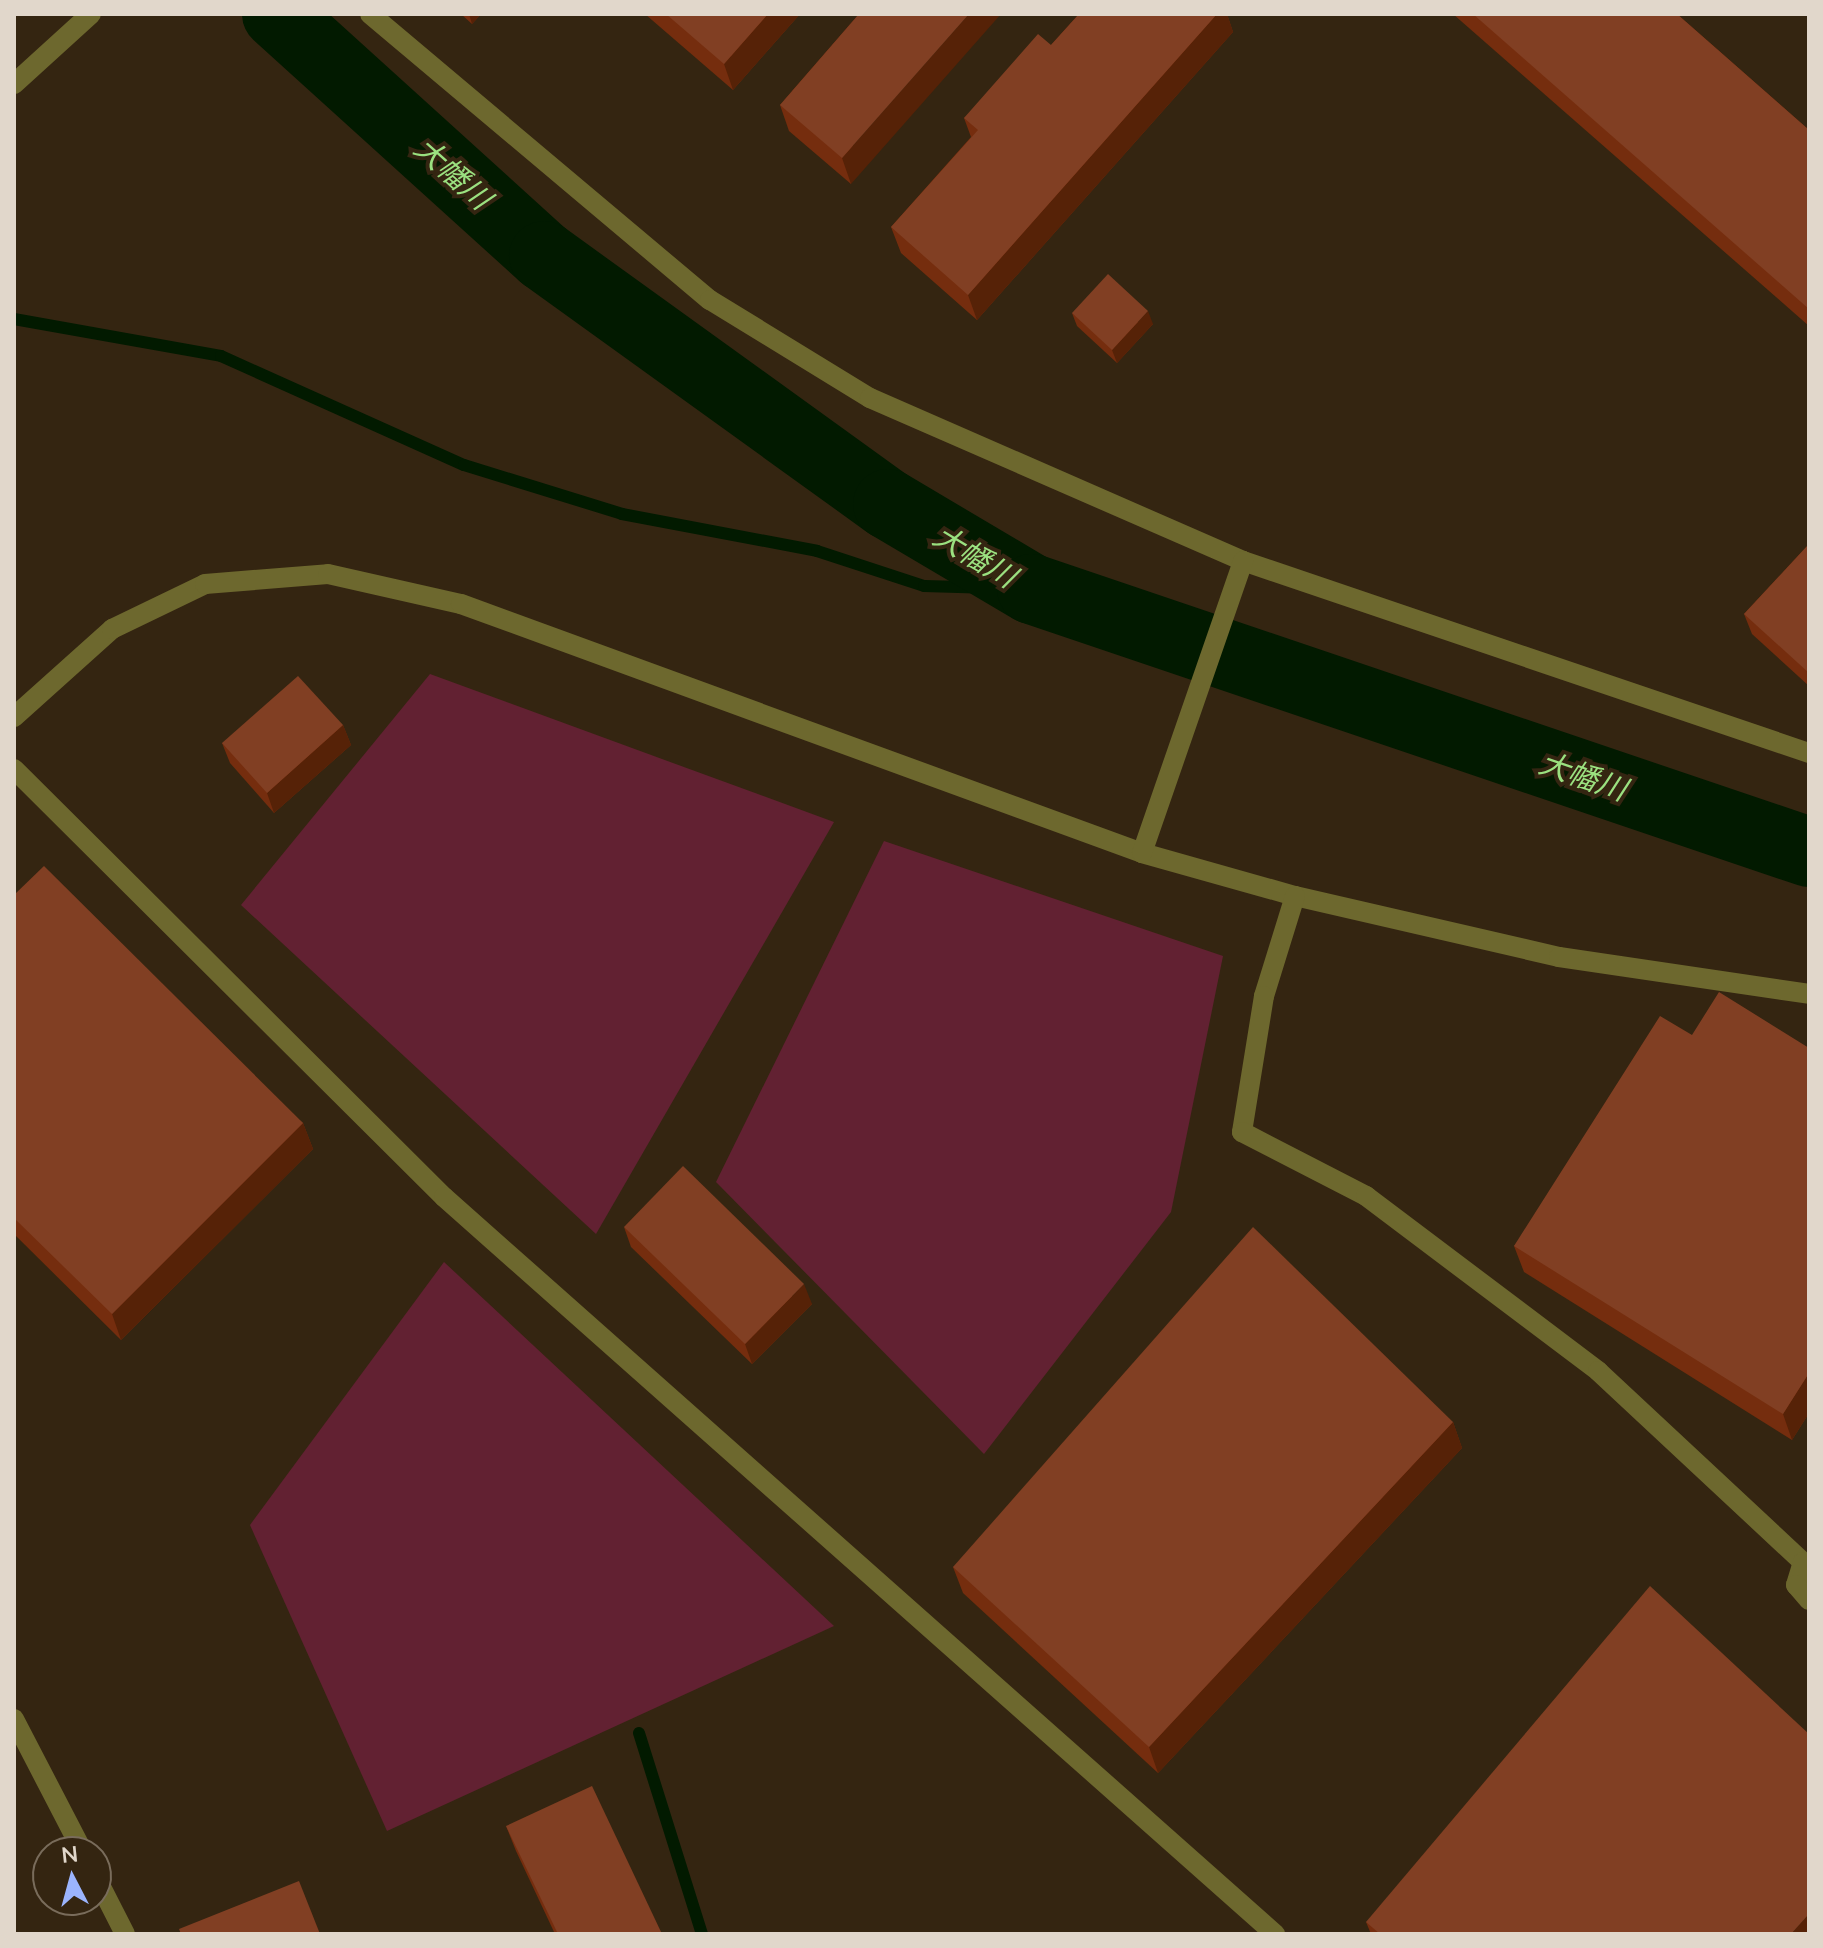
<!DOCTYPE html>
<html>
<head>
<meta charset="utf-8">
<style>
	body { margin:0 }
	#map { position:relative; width:1823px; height:1948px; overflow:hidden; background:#342511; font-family:Mulish,"Noto Sans JP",sans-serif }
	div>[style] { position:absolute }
	.green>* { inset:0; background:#622132 }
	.stream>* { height:12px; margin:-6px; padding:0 6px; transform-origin:6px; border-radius:6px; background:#021a00 }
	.river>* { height:70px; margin:-35px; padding:0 35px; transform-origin:35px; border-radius:35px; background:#021a00 }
	.minor>* { height:20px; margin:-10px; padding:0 10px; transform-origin:10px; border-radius:10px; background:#6d682e }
	.wall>* { inset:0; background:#752d0e }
	.shaded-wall>* { inset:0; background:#562207 }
	.building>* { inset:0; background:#813f23 }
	span { translate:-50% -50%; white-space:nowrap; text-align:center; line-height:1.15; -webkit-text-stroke:8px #342511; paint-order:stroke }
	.water-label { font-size:30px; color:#9be180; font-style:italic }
	.frame { position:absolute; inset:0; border:16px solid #e1d7cb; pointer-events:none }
	.north { position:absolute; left:32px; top:1836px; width:80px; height:80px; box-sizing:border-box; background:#342511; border:2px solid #796c5b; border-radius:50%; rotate:354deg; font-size:22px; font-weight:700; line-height:32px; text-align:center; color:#e1d7cb }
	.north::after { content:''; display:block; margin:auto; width:28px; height:36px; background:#9bb4fd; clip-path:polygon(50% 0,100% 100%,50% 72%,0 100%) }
</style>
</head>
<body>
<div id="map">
	<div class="green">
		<i style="clip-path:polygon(430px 674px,834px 822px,596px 1234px,241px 905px)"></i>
		<i style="clip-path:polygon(884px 841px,1223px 956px,1171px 1212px,984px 1454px,716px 1182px)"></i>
		<i style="clip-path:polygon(444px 1262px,834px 1626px,387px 1831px,250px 1525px)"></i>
	</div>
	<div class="stream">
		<i style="left:14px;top:319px;width:210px;rotate:10.1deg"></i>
		<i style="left:221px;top:356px;width:266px;rotate:24.2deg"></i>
		<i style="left:464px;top:465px;width:165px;rotate:17.2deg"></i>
		<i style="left:622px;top:514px;width:198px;rotate:10.7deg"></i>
		<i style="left:817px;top:551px;width:113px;rotate:18.1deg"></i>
		<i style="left:924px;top:586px;width:108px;rotate:1.6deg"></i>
		<i style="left:639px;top:1733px;width:211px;rotate:72.6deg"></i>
	</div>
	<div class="river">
		<i style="left:277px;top:14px;width:360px;rotate:42.2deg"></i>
		<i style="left:544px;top:256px;width:424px;rotate:35.8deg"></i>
		<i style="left:888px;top:504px;width:167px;rotate:30.6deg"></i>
		<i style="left:1032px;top:589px;width:820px;rotate:18.7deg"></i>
	</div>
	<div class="minor">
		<i style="left:370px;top:14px;width:444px;rotate:40.1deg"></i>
		<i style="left:710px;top:300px;width:188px;rotate:31.5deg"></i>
		<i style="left:870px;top:398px;width:407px;rotate:23.6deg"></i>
		<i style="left:1243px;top:561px;width:598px;rotate:18.74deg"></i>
		<i style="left:14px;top:84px;width:104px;rotate:-42.3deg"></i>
		<i style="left:14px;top:717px;width:132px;rotate:-41.9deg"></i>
		<i style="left:112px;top:629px;width:103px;rotate:-25.8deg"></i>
		<i style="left:205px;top:584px;width:123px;rotate:-4.6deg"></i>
		<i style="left:328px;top:574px;width:136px;rotate:12.7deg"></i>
		<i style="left:461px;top:604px;width:725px;rotate:20.08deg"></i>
		<i style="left:1142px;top:853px;width:159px;rotate:15.7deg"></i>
		<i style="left:1295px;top:896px;width:271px;rotate:13deg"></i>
		<i style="left:1559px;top:957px;width:253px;rotate:8.4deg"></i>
		<i style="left:14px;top:769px;width:607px;rotate:44.87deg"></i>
		<i style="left:444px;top:1197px;width:1111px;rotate:41.57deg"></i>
		<i style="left:1142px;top:853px;width:309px;rotate:-70.9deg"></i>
		<i style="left:1295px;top:896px;width:105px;rotate:107.2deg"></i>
		<i style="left:1264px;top:996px;width:138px;rotate:99.2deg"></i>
		<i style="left:1242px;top:1132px;width:140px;rotate:27.3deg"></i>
		<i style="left:1366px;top:1196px;width:291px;rotate:37deg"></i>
		<i style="left:1598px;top:1371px;width:280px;rotate:43deg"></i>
		<i style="left:1803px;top:1562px;width:24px;rotate:107deg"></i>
		<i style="left:1796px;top:1585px;width:20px;rotate:49deg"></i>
		<i style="left:14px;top:1719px;width:150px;rotate:62.6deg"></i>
		<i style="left:96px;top:1877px;width:64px;rotate:63deg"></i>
	</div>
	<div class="wall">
		<i style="clip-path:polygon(461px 14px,481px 14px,472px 24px)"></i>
		<i style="clip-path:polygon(645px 14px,800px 14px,733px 90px)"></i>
		<i style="clip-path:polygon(859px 14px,851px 184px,789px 131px,780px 105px)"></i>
		<i style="clip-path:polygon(1079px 14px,1227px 14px,1233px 32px,977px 320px,901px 253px,891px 227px,971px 137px,964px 118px,1051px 45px)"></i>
		<i style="clip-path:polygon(1453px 14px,1677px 14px,1809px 130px,1809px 326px)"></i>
		<i style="clip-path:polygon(1072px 313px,1153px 324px,1117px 363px,1077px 326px)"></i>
		<i style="clip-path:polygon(1809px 544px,1809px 686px,1752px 634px,1744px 614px)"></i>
		<i style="clip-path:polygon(343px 725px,351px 745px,274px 813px,230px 763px,222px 743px)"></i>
		<i style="clip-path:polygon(14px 895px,303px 1123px,313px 1149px,121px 1340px,14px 1234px)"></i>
		<i style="clip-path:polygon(1692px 1035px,1809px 1048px,1809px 1413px,1792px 1440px,1524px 1272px,1514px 1246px)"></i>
		<i style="clip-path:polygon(624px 1227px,812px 1304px,752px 1364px,631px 1247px)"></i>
		<i style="clip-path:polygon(1453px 1422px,1462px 1448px,1158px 1773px,963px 1593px,953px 1567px)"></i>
		<i style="clip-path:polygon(506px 1826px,662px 1934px,555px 1934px,516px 1851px)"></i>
		<i style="clip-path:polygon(1366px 1922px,1809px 1934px,1371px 1934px)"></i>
	</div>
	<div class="shaded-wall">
		<i style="clip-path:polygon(469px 14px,481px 14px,472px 24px)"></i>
		<i style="clip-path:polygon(768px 14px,800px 14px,733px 90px,724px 64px)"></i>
		<i style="clip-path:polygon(969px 14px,1001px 14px,851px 184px,842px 158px)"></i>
		<i style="clip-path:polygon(1217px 14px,1227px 14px,1233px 32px,977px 320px,968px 295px)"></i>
		<i style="clip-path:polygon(1148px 311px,1153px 324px,1117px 363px,1112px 350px)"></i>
		<i style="clip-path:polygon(343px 725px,351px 745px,274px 813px,267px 793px)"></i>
		<i style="clip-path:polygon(303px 1123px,313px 1149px,121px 1340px,112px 1314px)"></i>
		<i style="clip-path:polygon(804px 1284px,812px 1304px,752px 1364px,745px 1344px)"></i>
		<i style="clip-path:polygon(1809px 1373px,1809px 1413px,1792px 1440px,1783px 1414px)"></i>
		<i style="clip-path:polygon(1453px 1422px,1462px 1448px,1158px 1773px,1149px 1747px)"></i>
		<i style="clip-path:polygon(1809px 1914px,1809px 1934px,1791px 1934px)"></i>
	</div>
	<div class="building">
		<i style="clip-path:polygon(666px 14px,768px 14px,724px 64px)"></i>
		<i style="clip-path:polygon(859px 14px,969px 14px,842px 158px,780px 105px)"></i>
		<i style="clip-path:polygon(1079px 14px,1217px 14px,968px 295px,891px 227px,978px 130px,964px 118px,1038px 34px,1051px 45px)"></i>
		<i style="clip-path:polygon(1473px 14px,1677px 14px,1809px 130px,1809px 309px)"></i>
		<i style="clip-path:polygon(1108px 274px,1148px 311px,1112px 350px,1072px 313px)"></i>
		<i style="clip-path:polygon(1809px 544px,1809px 673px,1744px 614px)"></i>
		<i style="clip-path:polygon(298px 676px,343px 725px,267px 793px,222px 743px)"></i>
		<i style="clip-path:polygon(44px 866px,303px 1123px,112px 1314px,14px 1218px,14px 895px)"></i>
		<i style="clip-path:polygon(1719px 992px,1809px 1048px,1809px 1373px,1783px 1414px,1514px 1246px,1660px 1016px,1692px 1035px)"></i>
		<i style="clip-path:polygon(683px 1166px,804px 1284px,745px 1344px,624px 1227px)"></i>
		<i style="clip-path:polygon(1253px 1227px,1453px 1422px,1149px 1747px,953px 1567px)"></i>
		<i style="clip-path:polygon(1650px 1586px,1809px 1734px,1809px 1914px,1791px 1934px,1380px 1934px,1366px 1922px)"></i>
		<i style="clip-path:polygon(592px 1786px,662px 1934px,558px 1934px,506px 1826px)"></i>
		<i style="clip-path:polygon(299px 1881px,320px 1934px,181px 1934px,179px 1929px)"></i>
	</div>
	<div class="water-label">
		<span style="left:453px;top:173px;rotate:42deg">大幡川</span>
		<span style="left:975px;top:556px;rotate:31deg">大幡川</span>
		<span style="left:1583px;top:776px;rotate:19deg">大幡川</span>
	</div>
	<div class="frame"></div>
	<div class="north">N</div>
</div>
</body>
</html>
